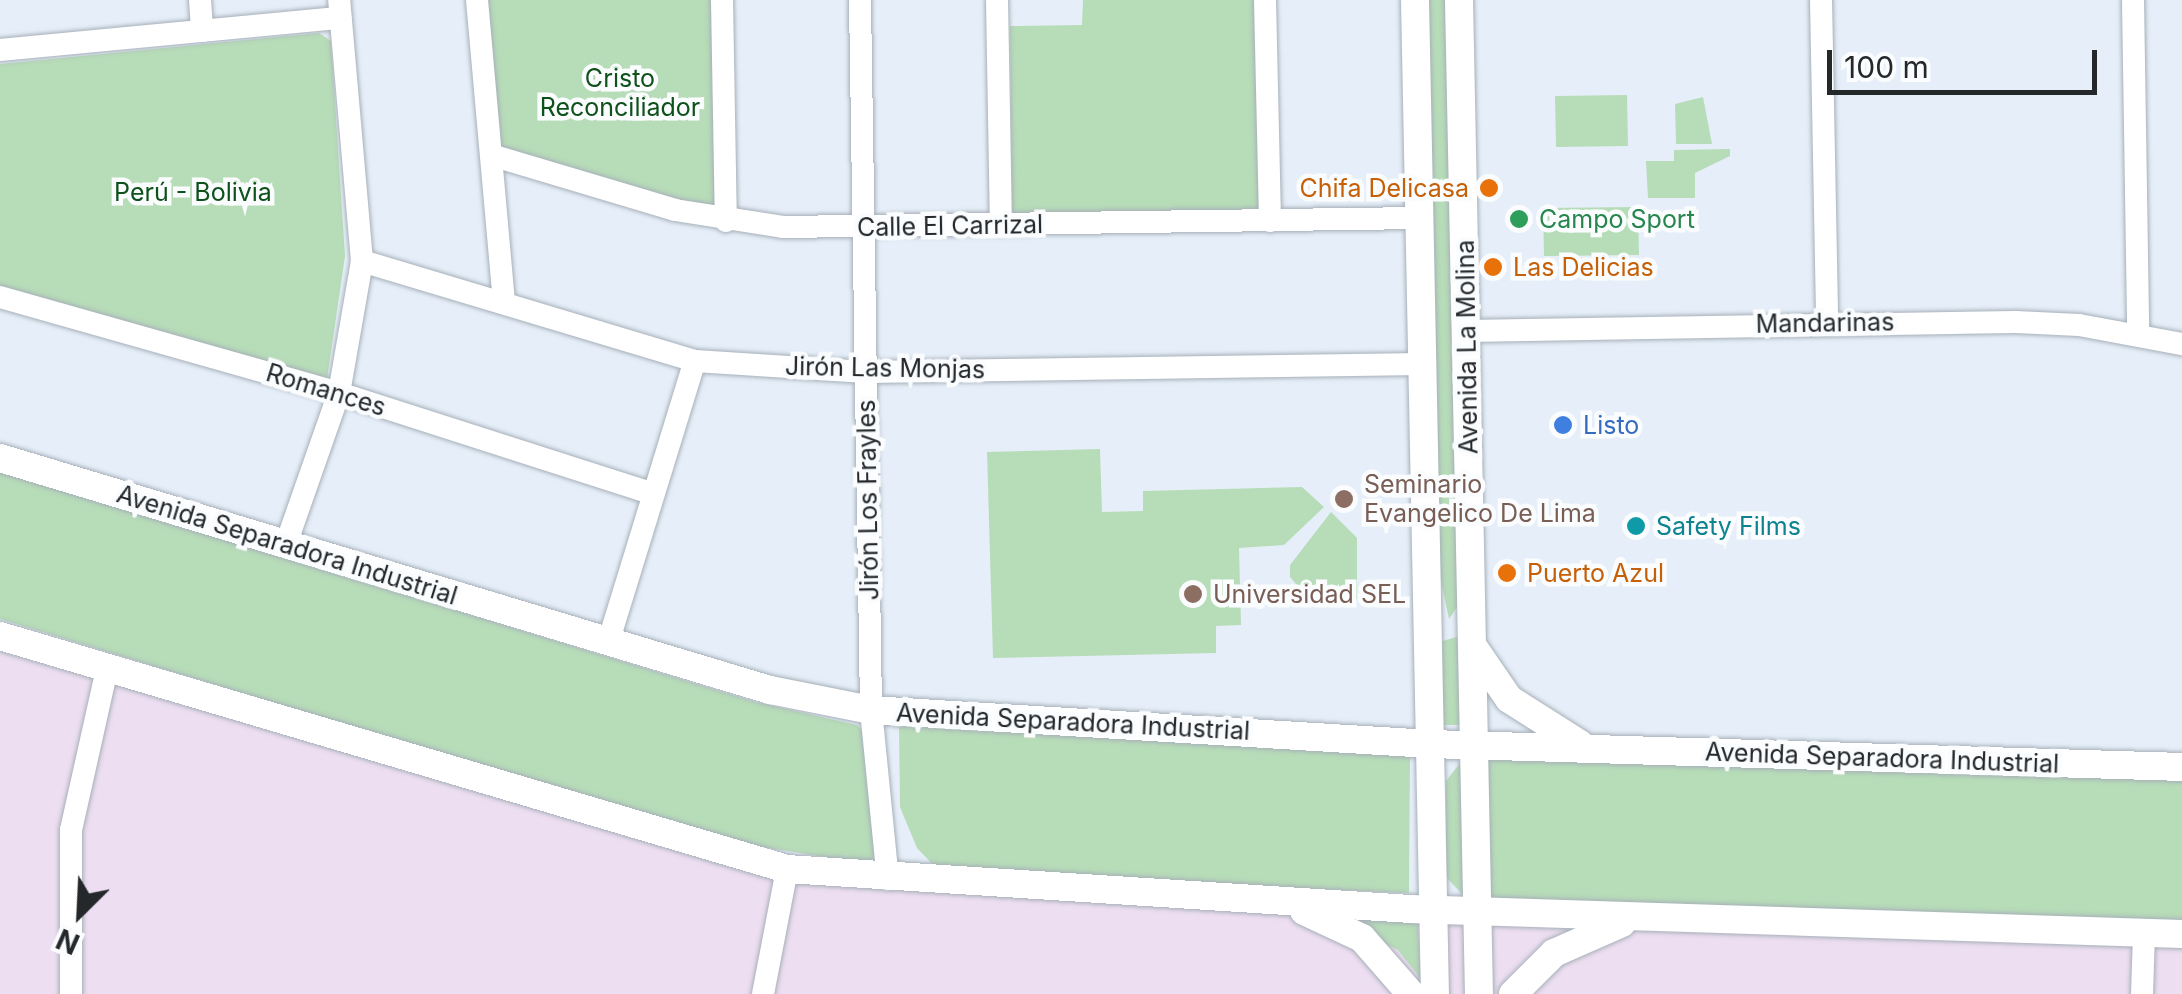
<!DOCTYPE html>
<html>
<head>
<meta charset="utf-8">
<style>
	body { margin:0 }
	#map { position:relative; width:2182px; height:994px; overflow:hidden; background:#e6eff9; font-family:Inter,sans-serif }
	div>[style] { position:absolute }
	.industrial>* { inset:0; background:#eddef1 }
	.green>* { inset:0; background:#b7dcb8 }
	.roads { filter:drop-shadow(0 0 2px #a7b0b9) drop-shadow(0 0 2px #a7b0b9) }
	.minor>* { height:22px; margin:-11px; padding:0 11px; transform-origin:11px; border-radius:11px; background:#fff }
	.major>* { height:28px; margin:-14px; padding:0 14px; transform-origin:14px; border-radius:14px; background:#fff }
	.dots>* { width:28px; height:28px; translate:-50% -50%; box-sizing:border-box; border:5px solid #fafcfe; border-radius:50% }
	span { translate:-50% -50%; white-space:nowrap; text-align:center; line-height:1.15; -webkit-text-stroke:9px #fafcfe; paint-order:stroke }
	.park-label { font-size:25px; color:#0f511b }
	.food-label { font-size:25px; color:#c56008 }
	.right { translate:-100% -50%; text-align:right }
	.left { translate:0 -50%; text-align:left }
	.leisure-label { font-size:25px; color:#27864d }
	.street-label { font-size:25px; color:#24282b }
	.shop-label { font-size:25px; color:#366cbe }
	.education-label { font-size:25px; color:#785e54 }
	.culture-label { font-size:25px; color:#0d838f }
	.north { position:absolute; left:30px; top:864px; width:100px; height:100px; -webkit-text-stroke:8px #fafcfe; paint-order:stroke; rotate:204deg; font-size:28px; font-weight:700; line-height:40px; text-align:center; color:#24282b }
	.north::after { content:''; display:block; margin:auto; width:35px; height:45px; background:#24282b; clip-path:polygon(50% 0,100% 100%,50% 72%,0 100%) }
	.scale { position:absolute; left:1827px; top:50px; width:270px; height:45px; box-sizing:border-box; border:5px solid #24282b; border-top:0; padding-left:12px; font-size:30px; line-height:35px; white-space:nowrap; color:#24282b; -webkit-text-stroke:8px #fafcfe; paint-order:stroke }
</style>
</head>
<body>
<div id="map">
	<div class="industrial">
		<i style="clip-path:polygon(0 646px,797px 880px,2182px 945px,2182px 994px,0 994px)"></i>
	</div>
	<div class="green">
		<i style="clip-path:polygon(487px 0,712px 0,716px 210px,500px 158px)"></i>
		<i style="clip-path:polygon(1083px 0,1259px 0,1261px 208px,1256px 213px,1012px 215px,1010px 26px,1082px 25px)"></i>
		<i style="clip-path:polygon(1428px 0,1445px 0,1459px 604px,1449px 619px,1440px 576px)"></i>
		<i style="clip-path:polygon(319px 33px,331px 41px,345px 256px,326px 386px,0 286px,0 64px)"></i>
		<i style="clip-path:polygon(1627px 95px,1628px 146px,1556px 147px,1555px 96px)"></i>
		<i style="clip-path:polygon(1703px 97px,1712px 144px,1676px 144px,1675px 104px)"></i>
		<i style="clip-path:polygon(1730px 149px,1730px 156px,1695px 173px,1695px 198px,1648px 198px,1646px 161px,1674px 161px,1674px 150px)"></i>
		<i style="clip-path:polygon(1638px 207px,1639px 255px,1544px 256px,1543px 208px)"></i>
		<i style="clip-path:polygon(1100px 449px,1102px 512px,1143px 511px,1143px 491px,1302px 487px,1324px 507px,1284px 545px,1239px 548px,1241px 625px,1216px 626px,1216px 653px,993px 658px,987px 452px)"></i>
		<i style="clip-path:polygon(0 471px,755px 702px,857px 725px,872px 742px,881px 845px,869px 864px,730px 842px,0 619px)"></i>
		<i style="clip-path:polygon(1331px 512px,1357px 538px,1357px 599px,1309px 599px,1290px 577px,1290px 565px)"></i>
		<i style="clip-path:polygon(1463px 635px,1462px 725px,1441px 725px,1439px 642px)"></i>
		<i style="clip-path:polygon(899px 724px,1410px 754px,1409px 893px,940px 872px,917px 848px,900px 807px)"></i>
		<i style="clip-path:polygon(1483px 753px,2182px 777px,2182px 920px,1488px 900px)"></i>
		<i style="clip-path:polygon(1461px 762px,1463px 895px,1446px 877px,1446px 781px)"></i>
		<i style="clip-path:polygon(1325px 911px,1417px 915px,1421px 979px,1398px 950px)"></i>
	</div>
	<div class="roads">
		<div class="minor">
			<i style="left:200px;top:0;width:31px;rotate:86deg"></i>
			<i style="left:477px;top:0;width:303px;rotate:84.9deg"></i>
			<i style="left:722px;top:0;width:221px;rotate:89deg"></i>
			<i style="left:860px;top:0;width:710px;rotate:89.11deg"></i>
			<i style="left:871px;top:710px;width:170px;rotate:84.3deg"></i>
			<i style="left:997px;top:0;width:225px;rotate:89deg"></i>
			<i style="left:1265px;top:0;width:221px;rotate:88.7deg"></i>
			<i style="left:1821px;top:0;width:322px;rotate:88.9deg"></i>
			<i style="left:2133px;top:0;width:333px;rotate:89.1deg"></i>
			<i style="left:0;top:50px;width:342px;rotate:-5.4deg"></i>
			<i style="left:491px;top:155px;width:192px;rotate:16.6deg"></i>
			<i style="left:675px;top:210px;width:109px;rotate:8.9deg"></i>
			<i style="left:783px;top:227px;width:635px;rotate:-0.81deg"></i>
			<i style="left:362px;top:261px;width:348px;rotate:16.7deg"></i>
			<i style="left:695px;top:361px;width:171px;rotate:3.7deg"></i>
			<i style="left:866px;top:372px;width:557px;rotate:-0.82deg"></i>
			<i style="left:0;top:297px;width:352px;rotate:15.8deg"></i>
			<i style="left:339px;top:393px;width:327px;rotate:17.8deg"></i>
			<i style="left:1466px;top:331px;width:550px;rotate:-0.94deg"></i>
			<i style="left:2016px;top:322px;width:63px;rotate:2.7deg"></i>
			<i style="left:2079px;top:325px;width:105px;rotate:10.5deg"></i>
			<i style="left:286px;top:544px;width:160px;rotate:-70.7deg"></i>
			<i style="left:339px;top:393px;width:134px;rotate:-80.1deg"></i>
			<i style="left:362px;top:261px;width:262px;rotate:-95deg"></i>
			<i style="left:608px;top:643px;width:295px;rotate:-72.9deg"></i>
			<i style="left:71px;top:994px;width:164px;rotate:-90deg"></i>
			<i style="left:71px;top:830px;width:165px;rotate:-77.4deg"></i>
			<i style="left:763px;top:994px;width:127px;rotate:-79.1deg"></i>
			<i style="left:2142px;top:994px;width:61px;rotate:-88.1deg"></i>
		</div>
		<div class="major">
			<i style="left:1415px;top:0;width:994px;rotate:88.85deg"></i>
			<i style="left:1459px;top:0;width:994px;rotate:88.85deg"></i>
			<i style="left:0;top:458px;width:804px;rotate:16.77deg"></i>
			<i style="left:770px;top:690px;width:103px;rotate:11.2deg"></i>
			<i style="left:871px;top:710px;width:560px;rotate:3.48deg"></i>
			<i style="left:1430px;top:744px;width:752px;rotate:1.75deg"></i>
			<i style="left:0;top:636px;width:821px;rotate:16.49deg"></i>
			<i style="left:787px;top:869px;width:624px;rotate:3.67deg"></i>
			<i style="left:1410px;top:909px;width:772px;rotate:1.85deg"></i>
			<i style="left:1474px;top:648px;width:62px;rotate:55.5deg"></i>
			<i style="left:1509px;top:699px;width:84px;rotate:32.4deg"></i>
			<i style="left:1304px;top:911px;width:64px;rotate:25deg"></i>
			<i style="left:1362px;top:938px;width:74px;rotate:48.8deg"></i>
			<i style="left:1513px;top:994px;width:58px;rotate:-45deg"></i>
			<i style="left:1554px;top:953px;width:74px;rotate:-23.8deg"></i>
		</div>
	</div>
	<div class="dots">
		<i style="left:1489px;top:188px;background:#e8710a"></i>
		<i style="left:1519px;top:219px;background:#2e9e5b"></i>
		<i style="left:1493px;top:267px;background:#e8710a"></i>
		<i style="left:1563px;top:425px;background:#3f7fe0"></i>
		<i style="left:1344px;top:499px;background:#8d6e63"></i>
		<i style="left:1636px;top:526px;background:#0f9aa8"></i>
		<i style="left:1507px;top:573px;background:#e8710a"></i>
		<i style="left:1193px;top:594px;background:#8d6e63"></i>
	</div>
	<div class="park-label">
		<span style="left:620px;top:93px">Cristo<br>Reconciliador</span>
		<span style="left:193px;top:192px">Perú - Bolivia</span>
	</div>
	<div class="food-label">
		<span class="right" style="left:1469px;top:188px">Chifa Delicasa</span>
		<span class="left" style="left:1513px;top:267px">Las Delicias</span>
		<span class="left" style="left:1527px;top:573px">Puerto Azul</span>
	</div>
	<div class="leisure-label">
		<span class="left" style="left:1539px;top:219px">Campo Sport</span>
	</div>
	<div class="street-label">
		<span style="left:950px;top:226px;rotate:-1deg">Calle El Carrizal</span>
		<span style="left:1825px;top:323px;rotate:-1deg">Mandarinas</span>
		<span style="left:1467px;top:347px;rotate:-91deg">Avenida La Molina</span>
		<span style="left:885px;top:368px;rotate:1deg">Jirón Las Monjas</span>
		<span style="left:326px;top:390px;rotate:17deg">Romances</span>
		<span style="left:868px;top:500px;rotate:-91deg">Jirón Los Frayles</span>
		<span style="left:287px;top:545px;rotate:17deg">Avenida Separadora Industrial</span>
		<span style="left:1073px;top:722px;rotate:3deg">Avenida Separadora Industrial</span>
		<span style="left:1882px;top:758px;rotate:2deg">Avenida Separadora Industrial</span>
	</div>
	<div class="shop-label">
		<span class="left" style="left:1583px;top:425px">Listo</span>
	</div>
	<div class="education-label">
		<span class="left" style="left:1364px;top:499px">Seminario<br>Evangelico De Lima</span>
		<span class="left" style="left:1213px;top:594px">Universidad SEL</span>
	</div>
	<div class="culture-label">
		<span class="left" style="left:1656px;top:526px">Safety Films</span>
	</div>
	<div class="north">N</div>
	<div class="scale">100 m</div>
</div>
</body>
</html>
